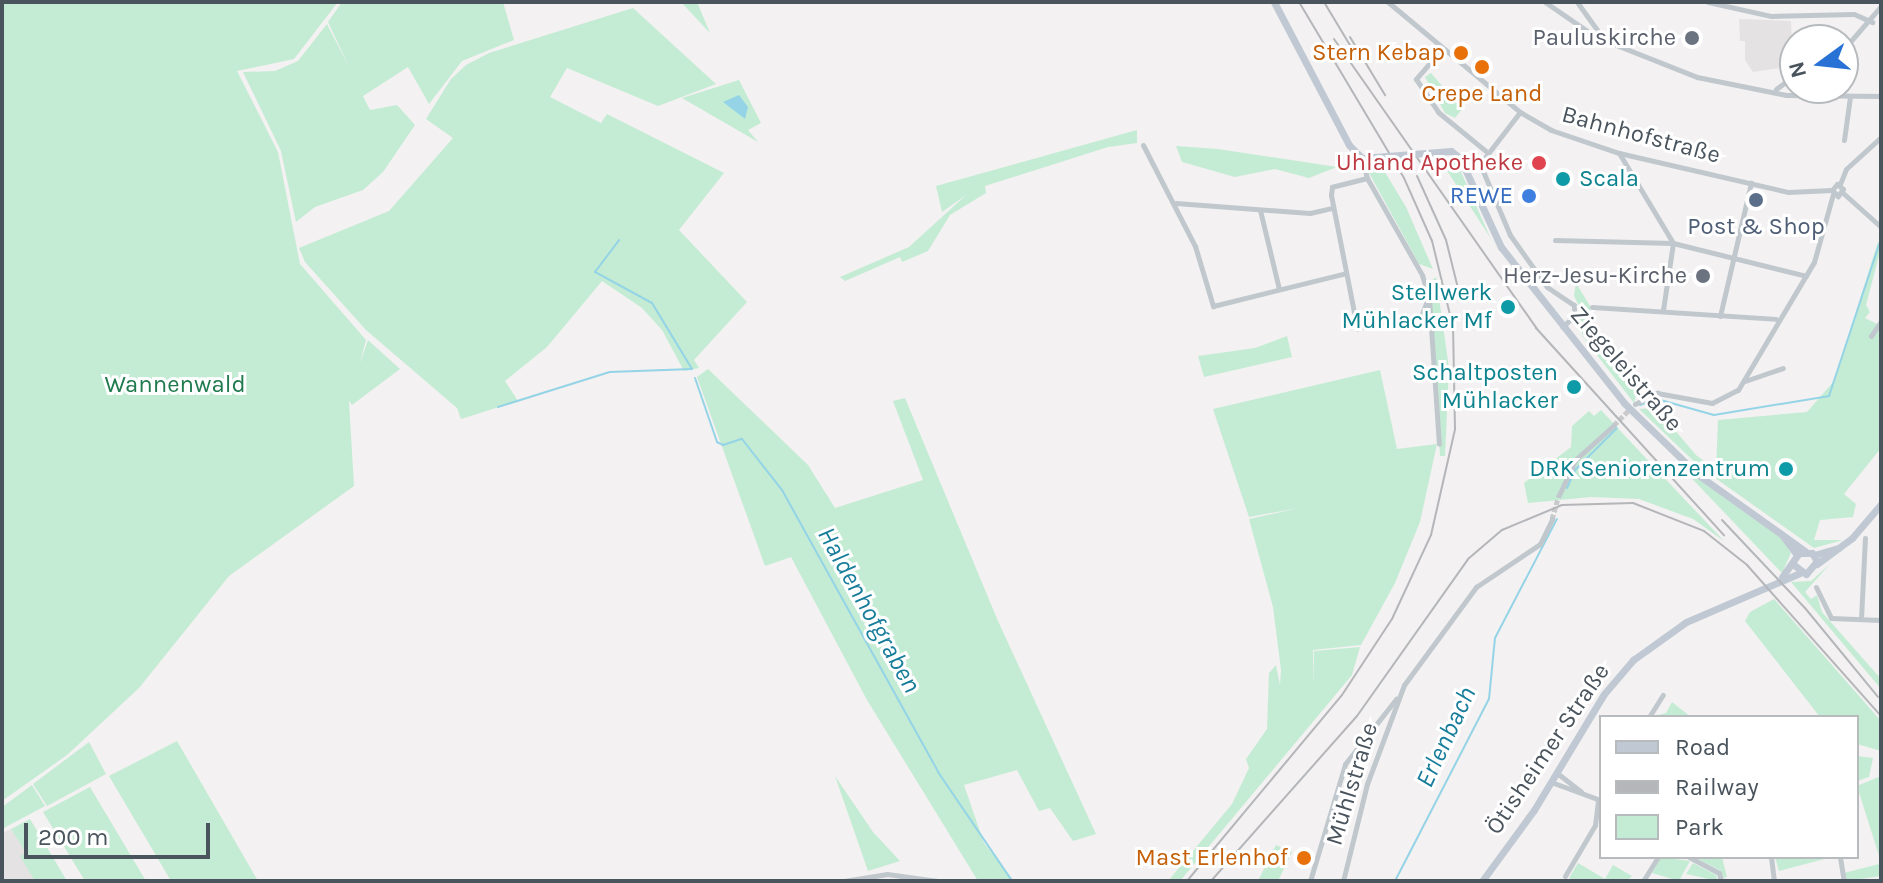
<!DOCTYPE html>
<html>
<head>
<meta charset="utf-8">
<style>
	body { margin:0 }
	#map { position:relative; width:1883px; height:883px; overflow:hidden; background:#f3f1f1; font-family:Karla,sans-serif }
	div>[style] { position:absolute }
	.education>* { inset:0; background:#e4e2e2 }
	.green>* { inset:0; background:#c4ecd4 }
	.water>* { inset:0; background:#94d4e6 }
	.stream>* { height:2px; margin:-1px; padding:0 1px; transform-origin:1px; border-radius:1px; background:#94d4e6 }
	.street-tunnel>* { height:5px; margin-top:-2.5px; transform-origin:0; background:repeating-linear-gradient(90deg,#c9cacc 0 5px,transparent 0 7.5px) }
	.street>* { height:5px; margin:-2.5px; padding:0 2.5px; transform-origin:2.5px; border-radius:2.5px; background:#c0c8ce }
	.secondary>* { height:7px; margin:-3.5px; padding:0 3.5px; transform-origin:3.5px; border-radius:3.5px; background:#c0c9d3 }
	.rail>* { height:2px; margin:-1px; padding:0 1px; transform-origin:1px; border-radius:1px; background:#b4b6ba }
	.secondary-bridge>* { height:7px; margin:-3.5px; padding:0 3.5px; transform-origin:3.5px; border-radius:3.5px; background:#c0c9d3 }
	.dots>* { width:22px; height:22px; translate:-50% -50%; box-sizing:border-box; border:4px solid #fff; border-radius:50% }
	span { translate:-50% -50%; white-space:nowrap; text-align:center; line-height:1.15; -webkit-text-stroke:6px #fff; paint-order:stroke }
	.worship-label { font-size:24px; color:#5b616d }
	.right { translate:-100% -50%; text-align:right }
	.food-label { font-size:24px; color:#c56008 }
	.street-label { font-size:24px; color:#4a545d }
	.health-label { font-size:24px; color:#be3a42 }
	.culture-label { font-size:24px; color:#0d838f }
	.left { translate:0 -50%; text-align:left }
	.shop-label { font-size:24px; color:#366cbe }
	.service-label { font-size:24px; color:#4e5e75 }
	.park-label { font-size:24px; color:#1f7a4e }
	.water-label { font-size:26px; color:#187d9b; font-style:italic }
	.frame { position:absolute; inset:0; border:4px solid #4a545d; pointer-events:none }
	.legend { position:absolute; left:1599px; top:715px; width:260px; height:144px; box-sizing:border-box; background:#fff; border:2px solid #b7bbbe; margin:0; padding:10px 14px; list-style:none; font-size:24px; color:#4a545d }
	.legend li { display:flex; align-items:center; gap:16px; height:40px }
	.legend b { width:40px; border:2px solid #b7bbbe }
	.north { position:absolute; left:1779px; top:24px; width:80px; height:80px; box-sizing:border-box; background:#fff; border:2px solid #b7bbbe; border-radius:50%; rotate:255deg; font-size:22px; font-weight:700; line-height:32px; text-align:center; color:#4a545d }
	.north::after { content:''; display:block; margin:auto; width:28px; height:36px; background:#2872d6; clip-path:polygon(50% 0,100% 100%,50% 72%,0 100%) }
	.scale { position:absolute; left:24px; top:823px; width:186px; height:36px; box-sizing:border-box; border:4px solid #4a545d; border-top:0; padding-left:10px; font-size:24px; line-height:28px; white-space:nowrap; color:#4a545d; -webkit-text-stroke:6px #fff; paint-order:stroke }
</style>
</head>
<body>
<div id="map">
	<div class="education">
		<i style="clip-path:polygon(1739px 19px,1791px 21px,1793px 66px,1753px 72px,1745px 60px,1745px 41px,1740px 41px)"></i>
		<i style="clip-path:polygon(11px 829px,27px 854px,21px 857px,35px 881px,2px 881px,2px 833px)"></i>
	</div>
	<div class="green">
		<i style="clip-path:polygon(2px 2px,338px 2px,294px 59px,237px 71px,278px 152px,300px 264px,366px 340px,360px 363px,368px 340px,400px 369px,352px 405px,349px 401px,354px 486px,229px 576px,139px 688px,67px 755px,2px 801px)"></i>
		<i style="clip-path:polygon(342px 2px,503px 2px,514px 40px,462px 61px,429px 104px,408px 67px,363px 96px,370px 110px,397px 105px,415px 125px,383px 172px,363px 190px,315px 207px,296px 222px,281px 151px,243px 72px,275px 71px,298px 61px,327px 24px,350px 69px,328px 22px)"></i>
		<i style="clip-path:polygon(681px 2px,697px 2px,710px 33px)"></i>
		<i style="clip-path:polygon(633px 8px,716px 84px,658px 106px,567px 68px,550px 97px,601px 123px,607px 114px,724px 173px,679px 230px,747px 302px,694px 360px,699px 368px,684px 371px,662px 330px,642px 308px,602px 281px,547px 347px,505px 381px,518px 401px,461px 419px,457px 408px,366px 330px,305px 262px,299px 248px,389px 211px,453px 138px,426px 119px,451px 79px,466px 65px,489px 53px)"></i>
		<i style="clip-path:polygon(1431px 73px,1462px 109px,1455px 118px,1445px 113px,1425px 77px)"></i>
		<i style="clip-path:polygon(739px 80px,761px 123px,748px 130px,758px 142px,682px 98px)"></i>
		<i style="clip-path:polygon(1137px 130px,1137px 143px,1108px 147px,985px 186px,986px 193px,950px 215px,928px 251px,902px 262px,900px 257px,845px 281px,840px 277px,909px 247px,966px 195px,942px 212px,936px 186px)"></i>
		<i style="clip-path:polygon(1176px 146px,1218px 149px,1337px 167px,1309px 178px,1275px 169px,1235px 177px,1182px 162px)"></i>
		<i style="clip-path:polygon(1437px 155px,1457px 163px,1490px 237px,1513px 273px)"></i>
		<i style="clip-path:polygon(1380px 164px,1406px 207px,1433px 269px,1419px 264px,1368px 171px)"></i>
		<i style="clip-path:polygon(1878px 242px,1881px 248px,1866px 305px,1870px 312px,1865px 318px,1881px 326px,1881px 448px,1844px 494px,1856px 504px,1853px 517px,1820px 520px,1814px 540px,1843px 540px,1814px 548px,1701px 468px,1639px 409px,1656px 408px,1696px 455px,1716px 470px,1718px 420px,1807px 412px,1834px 381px)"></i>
		<i style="clip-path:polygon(1436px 277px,1449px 368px,1445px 456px,1440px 456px,1429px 283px)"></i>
		<i style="clip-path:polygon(1576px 283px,1590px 306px,1593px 344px,1576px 328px,1581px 310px,1574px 296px)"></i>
		<i style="clip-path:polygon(1580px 333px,1594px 348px,1597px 338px,1597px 353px,1611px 353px,1613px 370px,1620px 369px,1620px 377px,1637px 392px,1634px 403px)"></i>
		<i style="clip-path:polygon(1287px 336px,1292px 357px,1204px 377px,1198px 356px,1255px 348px)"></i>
		<i style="clip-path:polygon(708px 369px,808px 465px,835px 508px,923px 480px,893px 401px,905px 398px,998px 621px,1096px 834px,1073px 841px,1050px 808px,1039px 811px,1017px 770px,964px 785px,984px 843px,1014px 881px,978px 881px,867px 700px,791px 557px,765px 566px,697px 377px)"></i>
		<i style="clip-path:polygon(1380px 370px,1397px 449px,1437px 444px,1420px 522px,1395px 583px,1361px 645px,1313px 650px,1313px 686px,1314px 651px,1360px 647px,1352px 675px,1180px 881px,1168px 881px,1232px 804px,1249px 768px,1246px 759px,1267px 729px,1269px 673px,1276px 665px,1280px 685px,1281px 670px,1273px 607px,1249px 519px,1299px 508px,1249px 517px,1213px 409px)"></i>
		<i style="clip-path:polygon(1601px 410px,1655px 468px,1724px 541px,1693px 519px,1639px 499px,1591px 497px,1528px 503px,1524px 483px,1571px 447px,1572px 426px,1589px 411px,1594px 416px)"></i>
		<i style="clip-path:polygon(1679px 465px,1782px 539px,1791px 553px,1782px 573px)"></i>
		<i style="clip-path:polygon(1830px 564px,1805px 592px,1811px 599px,1817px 595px,1822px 612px,1881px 679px,1881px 689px,1791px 582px,1811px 581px)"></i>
		<i style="clip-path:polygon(1774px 599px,1881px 721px,1881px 751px,1857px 744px,1857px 717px,1820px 717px,1745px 621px,1750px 612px)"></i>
		<i style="clip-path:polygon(1672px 702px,1691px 717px,1652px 717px,1666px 713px)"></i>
		<i style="clip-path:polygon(177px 741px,258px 881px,171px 881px,109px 776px)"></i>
		<i style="clip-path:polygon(89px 742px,106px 774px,47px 806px,33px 784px)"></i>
		<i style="clip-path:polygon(1857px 756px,1873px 758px,1869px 777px,1857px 781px)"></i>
		<i style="clip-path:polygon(835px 776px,873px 832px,900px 861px,868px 871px)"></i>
		<i style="clip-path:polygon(1881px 776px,1881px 862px,1857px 786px)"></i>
		<i style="clip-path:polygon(32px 785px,45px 806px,2px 829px,2px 807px)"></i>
		<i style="clip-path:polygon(90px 787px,146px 881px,85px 881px,43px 812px)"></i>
		<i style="clip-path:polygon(30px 819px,67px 881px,35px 881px,20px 856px,26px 853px,11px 829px)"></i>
		<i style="clip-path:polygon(1276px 845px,1292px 852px,1278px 881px,1258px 881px)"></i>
		<i style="clip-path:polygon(1661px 857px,1690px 861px,1679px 881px,1652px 873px)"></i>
		<i style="clip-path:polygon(1722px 857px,1727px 877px,1723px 878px,1721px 871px,1696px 858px)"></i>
		<i style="clip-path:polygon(1775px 857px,1832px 857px,1779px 871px)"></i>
		<i style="clip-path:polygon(1578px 863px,1605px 879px,1613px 865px,1632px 876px,1627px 881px,1574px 881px,1569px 878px)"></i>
		<i style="clip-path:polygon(1693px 863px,1716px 875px,1718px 881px,1686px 874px)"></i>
		<i style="clip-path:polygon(1879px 864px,1881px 876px,1846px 881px,1844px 873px)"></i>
	</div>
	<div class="water">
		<i style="clip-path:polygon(739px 95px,748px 107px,745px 119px,723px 102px)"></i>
	</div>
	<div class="stream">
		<i style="left:695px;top:378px;width:68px;rotate:71deg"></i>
		<i style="left:717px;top:442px;width:7px;rotate:27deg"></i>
		<i style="left:723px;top:445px;width:20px;rotate:-18deg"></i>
		<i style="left:742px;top:439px;width:65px;rotate:51.9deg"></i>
		<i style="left:782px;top:490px;width:322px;rotate:61deg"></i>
		<i style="left:938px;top:772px;width:132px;rotate:55.8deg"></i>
		<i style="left:1640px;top:405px;width:18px;rotate:-19deg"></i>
		<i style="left:1657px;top:399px;width:59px;rotate:15.7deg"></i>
		<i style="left:1714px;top:415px;width:117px;rotate:-9.4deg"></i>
		<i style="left:1829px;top:396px;width:165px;rotate:-71.7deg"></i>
		<i style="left:498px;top:407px;width:117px;rotate:-17.4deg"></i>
		<i style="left:610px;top:372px;width:82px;rotate:-2.1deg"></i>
		<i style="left:692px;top:369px;width:77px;rotate:-121.2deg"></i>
		<i style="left:652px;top:303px;width:65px;rotate:-151.5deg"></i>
		<i style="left:595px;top:272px;width:40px;rotate:-53deg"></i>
		<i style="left:1567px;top:488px;width:20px;rotate:-66deg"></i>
		<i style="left:1575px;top:470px;width:59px;rotate:-45deg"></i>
		<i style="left:1395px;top:881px;width:205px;rotate:-62.7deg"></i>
		<i style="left:1489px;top:699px;width:61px;rotate:-84.4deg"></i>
		<i style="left:1495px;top:638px;width:134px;rotate:-62.5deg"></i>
	</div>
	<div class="street-tunnel">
		<i style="left:1614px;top:425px;width:25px;rotate:-45deg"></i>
		<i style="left:1552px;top:519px;width:25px;rotate:-74deg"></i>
	</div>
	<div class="street">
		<i style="left:1388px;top:2px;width:172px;rotate:39.8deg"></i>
		<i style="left:1520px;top:112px;width:36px;rotate:30deg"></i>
		<i style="left:1551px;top:130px;width:72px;rotate:18.7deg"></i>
		<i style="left:1619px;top:153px;width:173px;rotate:13deg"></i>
		<i style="left:1788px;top:192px;width:44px;rotate:-2.6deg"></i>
		<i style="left:1832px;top:190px;width:8px;rotate:-50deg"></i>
		<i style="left:1837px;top:184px;width:8px;rotate:40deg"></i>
		<i style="left:1843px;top:189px;width:9px;rotate:126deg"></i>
		<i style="left:1838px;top:196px;width:8px;rotate:-135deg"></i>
		<i style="left:1545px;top:2px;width:62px;rotate:34.5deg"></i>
		<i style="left:1596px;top:37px;width:109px;rotate:21.6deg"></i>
		<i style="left:1697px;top:77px;width:91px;rotate:11.4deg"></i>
		<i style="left:1786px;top:95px;width:95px;rotate:0.6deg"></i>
		<i style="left:1577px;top:2px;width:44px;rotate:54.2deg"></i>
		<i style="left:1708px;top:2px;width:65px;rotate:12.5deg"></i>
		<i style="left:1771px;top:16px;width:83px;rotate:-1.4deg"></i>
		<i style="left:1854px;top:14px;width:20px;rotate:24deg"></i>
		<i style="left:1442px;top:49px;width:40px;rotate:131deg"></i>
		<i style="left:1416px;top:79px;width:40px;rotate:56deg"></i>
		<i style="left:1438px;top:112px;width:63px;rotate:39.2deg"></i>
		<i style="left:1843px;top:50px;width:58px;rotate:-49.2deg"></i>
		<i style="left:1776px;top:89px;width:24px;rotate:-36deg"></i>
		<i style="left:1520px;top:112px;width:66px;rotate:127.6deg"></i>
		<i style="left:1480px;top:164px;width:77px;rotate:67.1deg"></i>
		<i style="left:1510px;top:235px;width:64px;rotate:54.6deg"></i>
		<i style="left:1547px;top:287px;width:32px;rotate:34deg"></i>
		<i style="left:1574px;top:305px;width:11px;rotate:90deg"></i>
		<i style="left:1574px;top:316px;width:16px;rotate:137deg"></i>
		<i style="left:1844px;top:140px;width:43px;rotate:-82.1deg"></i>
		<i style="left:1143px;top:145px;width:114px;rotate:62.8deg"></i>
		<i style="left:1195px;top:246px;width:63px;rotate:73.3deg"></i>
		<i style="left:1213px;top:306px;width:137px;rotate:-13.9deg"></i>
		<i style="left:1619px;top:153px;width:105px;rotate:59deg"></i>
		<i style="left:1673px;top:243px;width:68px;rotate:98.5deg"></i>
		<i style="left:1362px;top:158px;width:21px;rotate:76deg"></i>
		<i style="left:1367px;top:178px;width:112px;rotate:60.4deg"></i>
		<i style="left:1422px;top:275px;width:24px;rotate:73deg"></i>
		<i style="left:1429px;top:298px;width:146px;rotate:86.1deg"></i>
		<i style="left:1367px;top:178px;width:36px;rotate:166deg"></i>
		<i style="left:1332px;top:187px;width:8px;rotate:97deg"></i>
		<i style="left:1331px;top:195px;width:136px;rotate:78.9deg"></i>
		<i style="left:1357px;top:328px;width:65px;rotate:-10.6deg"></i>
		<i style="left:1421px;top:316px;width:18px;rotate:-68deg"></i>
		<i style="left:1840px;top:184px;width:16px;rotate:-68deg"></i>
		<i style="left:1846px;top:169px;width:47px;rotate:-42.4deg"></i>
		<i style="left:1843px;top:193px;width:51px;rotate:41.8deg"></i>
		<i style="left:1176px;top:203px;width:134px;rotate:4.3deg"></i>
		<i style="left:1310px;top:213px;width:23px;rotate:-13deg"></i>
		<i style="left:1260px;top:210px;width:81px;rotate:76.5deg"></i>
		<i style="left:1555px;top:240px;width:118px;rotate:1.5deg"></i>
		<i style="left:1673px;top:243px;width:137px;rotate:13.9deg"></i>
		<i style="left:1592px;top:307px;width:184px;rotate:3.7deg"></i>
		<i style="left:1720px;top:316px;width:137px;rotate:-76.9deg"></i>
		<i style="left:1871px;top:336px;width:18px;rotate:-56deg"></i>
		<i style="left:1745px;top:381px;width:40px;rotate:-18.9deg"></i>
		<i style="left:1635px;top:404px;width:25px;rotate:-27deg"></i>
		<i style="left:1657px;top:393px;width:56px;rotate:10.3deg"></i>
		<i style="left:1712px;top:403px;width:29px;rotate:-27deg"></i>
		<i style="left:1738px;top:390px;width:149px;rotate:-59.3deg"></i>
		<i style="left:1814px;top:262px;width:71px;rotate:-74.4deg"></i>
		<i style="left:1559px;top:495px;width:38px;rotate:-65deg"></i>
		<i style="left:1575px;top:460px;width:52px;rotate:-41.9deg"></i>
		<i style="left:1816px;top:587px;width:34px;rotate:64deg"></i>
		<i style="left:1831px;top:618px;width:50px;rotate:2.3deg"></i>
		<i style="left:1861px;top:619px;width:81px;rotate:-87.2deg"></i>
		<i style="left:1649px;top:717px;width:26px;rotate:-58deg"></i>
		<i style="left:1557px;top:773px;width:31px;rotate:38deg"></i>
		<i style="left:1551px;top:782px;width:52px;rotate:20.2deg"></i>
		<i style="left:1689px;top:857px;width:34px;rotate:28deg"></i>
		<i style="left:1719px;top:873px;width:8px;rotate:76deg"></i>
		<i style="left:1771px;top:857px;width:24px;rotate:83deg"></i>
		<i style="left:1840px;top:857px;width:24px;rotate:81deg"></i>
		<i style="left:1565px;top:876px;width:59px;rotate:-59.5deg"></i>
		<i style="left:1595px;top:825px;width:25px;rotate:-83deg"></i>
		<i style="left:844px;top:881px;width:44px;rotate:-9.2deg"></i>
		<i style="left:887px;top:874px;width:51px;rotate:7.8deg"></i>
		<i style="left:1310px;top:881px;width:122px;rotate:-73.3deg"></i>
		<i style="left:1345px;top:764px;width:83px;rotate:-51.9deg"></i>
		<i style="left:1343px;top:881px;width:100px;rotate:-76.1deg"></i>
		<i style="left:1367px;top:784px;width:106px;rotate:-69.5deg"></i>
		<i style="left:1404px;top:685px;width:122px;rotate:-53.7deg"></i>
		<i style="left:1476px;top:587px;width:77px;rotate:-33.9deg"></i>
		<i style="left:1540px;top:544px;width:28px;rotate:-64deg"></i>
		<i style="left:1643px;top:881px;width:28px;rotate:-58deg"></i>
	</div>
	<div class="secondary">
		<i style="left:1274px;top:2px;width:161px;rotate:62.3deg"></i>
		<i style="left:1349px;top:145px;width:18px;rotate:45deg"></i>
		<i style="left:1451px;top:151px;width:11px;rotate:38deg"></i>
		<i style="left:1460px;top:158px;width:98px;rotate:65.3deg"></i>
		<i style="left:1501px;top:247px;width:199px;rotate:51.7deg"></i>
		<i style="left:1624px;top:403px;width:102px;rotate:44.2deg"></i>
		<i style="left:1697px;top:474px;width:133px;rotate:35.5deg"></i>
		<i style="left:1782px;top:535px;width:25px;rotate:53deg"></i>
		<i style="left:1814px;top:555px;width:25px;rotate:-16deg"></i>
		<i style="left:1817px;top:564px;width:44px;rotate:-36.6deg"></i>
		<i style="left:1852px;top:538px;width:45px;rotate:-49.5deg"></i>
		<i style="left:1782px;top:577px;width:29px;rotate:-55deg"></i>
		<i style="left:1799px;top:553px;width:13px"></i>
		<i style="left:1812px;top:553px;width:9px;rotate:58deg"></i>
		<i style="left:1817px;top:561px;width:17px;rotate:130deg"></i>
		<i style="left:1806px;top:574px;width:15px;rotate:-143deg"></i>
		<i style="left:1482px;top:881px;width:88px;rotate:-53.8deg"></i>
		<i style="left:1534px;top:810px;width:135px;rotate:-58.9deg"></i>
		<i style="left:1604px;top:694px;width:45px;rotate:-49.5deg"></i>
		<i style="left:1633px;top:660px;width:65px;rotate:-35.6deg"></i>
		<i style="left:1686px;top:622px;width:124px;rotate:-23.3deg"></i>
	</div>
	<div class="rail">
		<i style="left:1324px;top:2px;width:52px;rotate:59deg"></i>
		<i style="left:1350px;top:37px;width:68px;rotate:58.9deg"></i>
		<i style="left:1334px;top:39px;width:353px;rotate:55deg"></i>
		<i style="left:1536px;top:328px;width:280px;rotate:47.8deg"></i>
		<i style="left:1417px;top:176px;width:70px;rotate:65.6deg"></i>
		<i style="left:1446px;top:240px;width:54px;rotate:76deg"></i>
		<i style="left:1722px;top:520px;width:121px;rotate:46.7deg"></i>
		<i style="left:1805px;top:608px;width:115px;rotate:50.6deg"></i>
		<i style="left:1187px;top:881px;width:242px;rotate:-50.2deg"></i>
		<i style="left:1342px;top:695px;width:91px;rotate:-56.7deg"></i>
		<i style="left:1392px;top:619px;width:93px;rotate:-65.1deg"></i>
		<i style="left:1431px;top:535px;width:109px;rotate:-77.2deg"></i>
		<i style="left:1455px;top:429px;width:102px;rotate:-91.1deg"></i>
		<i style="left:1453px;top:327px;width:89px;rotate:-103.7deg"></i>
		<i style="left:1432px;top:241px;width:69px;rotate:-114deg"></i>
		<i style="left:1404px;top:178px;width:205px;rotate:-120.8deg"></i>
		<i style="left:1211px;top:881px;width:220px;rotate:-48.5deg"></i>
		<i style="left:1357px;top:716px;width:192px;rotate:-54.7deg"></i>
		<i style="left:1468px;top:559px;width:45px;rotate:-40.5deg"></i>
		<i style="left:1502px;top:530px;width:65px;rotate:-22.6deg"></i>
		<i style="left:1562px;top:505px;width:71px;rotate:-1.6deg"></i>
		<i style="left:1633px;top:503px;width:76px;rotate:21.5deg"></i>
		<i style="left:1704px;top:531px;width:55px;rotate:38.3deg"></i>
		<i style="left:1747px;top:565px;width:202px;rotate:48.4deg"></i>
	</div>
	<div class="secondary-bridge">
		<i style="left:1362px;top:158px;width:89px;rotate:-4.5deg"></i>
	</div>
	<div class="dots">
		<i style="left:1692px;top:38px;background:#6b7280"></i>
		<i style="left:1461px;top:53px;background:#e8710a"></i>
		<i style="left:1482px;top:67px;background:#e8710a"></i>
		<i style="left:1539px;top:163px;background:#e0444e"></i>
		<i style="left:1563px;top:179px;background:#0f9aa8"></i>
		<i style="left:1529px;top:196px;background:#3f7fe0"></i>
		<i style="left:1756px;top:200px;background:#5c6f8a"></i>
		<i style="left:1703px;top:276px;background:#6b7280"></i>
		<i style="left:1508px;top:307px;background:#0f9aa8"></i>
		<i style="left:1574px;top:387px;background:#0f9aa8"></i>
		<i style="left:1786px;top:469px;background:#0f9aa8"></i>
		<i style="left:1304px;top:858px;background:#e8710a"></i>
	</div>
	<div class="worship-label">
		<span class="right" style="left:1676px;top:38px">Pauluskirche</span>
		<span class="right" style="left:1687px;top:276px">Herz-Jesu-Kirche</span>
	</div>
	<div class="food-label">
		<span class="right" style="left:1445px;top:53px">Stern Kebap</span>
		<span style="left:1482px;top:94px">Crepe Land</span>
		<span class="right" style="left:1288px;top:858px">Mast Erlenhof</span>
	</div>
	<div class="street-label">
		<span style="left:1641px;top:135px;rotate:15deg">Bahnhofstraße</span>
		<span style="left:1626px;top:369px;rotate:49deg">Ziegeleistraße</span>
		<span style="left:1548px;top:749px;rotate:-56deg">Ötisheimer Straße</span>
		<span style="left:1352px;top:784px;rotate:-73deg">Mühlstraße</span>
	</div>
	<div class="health-label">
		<span class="right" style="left:1523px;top:163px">Uhland Apotheke</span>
	</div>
	<div class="culture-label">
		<span class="left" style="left:1579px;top:179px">Scala</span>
		<span class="right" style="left:1492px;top:307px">Stellwerk<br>Mühlacker Mf</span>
		<span class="right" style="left:1558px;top:387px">Schaltposten<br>Mühlacker</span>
		<span class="right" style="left:1770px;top:469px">DRK Seniorenzentrum</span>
	</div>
	<div class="shop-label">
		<span class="right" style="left:1513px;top:196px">REWE</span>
	</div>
	<div class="service-label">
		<span style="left:1756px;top:227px">Post &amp; Shop</span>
	</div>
	<div class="park-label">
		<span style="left:175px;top:385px">Wannenwald</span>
	</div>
	<div class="water-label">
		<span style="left:869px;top:610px;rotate:61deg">Haldenhofgraben</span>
		<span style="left:1446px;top:737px;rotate:-65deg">Erlenbach</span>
	</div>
	<div class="frame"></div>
	<ul class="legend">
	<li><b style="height:10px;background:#c0c9d3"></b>Road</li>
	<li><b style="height:10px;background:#b4b6ba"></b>Railway</li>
	<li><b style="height:22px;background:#c4ecd4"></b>Park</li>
	</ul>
	<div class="north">N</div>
	<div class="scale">200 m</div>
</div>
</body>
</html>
